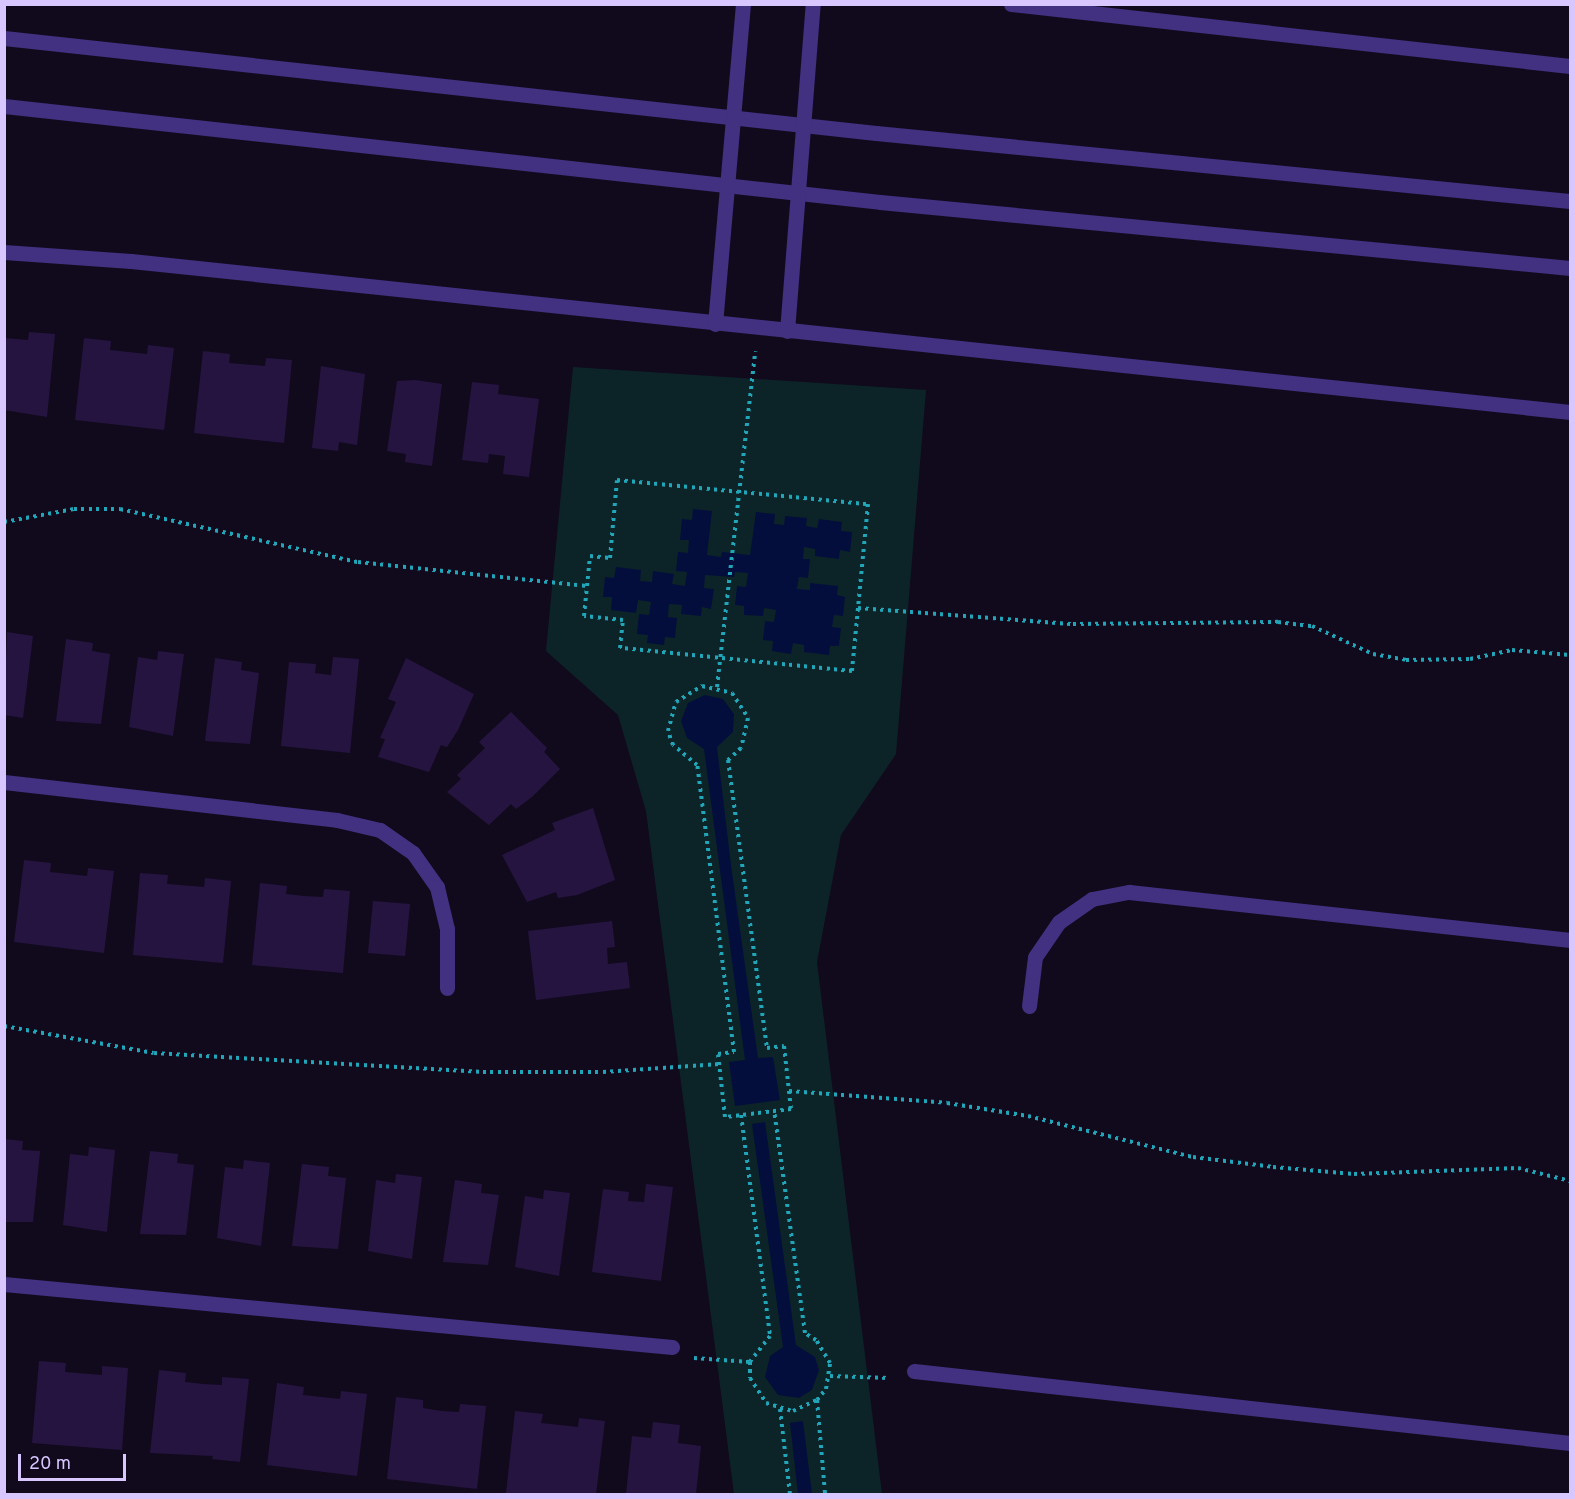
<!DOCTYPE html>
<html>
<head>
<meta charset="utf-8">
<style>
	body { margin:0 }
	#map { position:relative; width:1575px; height:1499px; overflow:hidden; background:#110a1d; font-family:Overpass,sans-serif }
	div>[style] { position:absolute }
	.green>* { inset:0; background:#0c2428 }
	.water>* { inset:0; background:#040e3c }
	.building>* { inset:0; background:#251440 }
	.path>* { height:4px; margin-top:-2px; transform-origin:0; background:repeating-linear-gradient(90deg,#21a5b8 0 3px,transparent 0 7.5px) }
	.minor>* { height:15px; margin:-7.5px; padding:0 7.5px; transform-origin:7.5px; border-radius:7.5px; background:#423081 }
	span { translate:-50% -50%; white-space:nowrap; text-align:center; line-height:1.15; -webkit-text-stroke:6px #110a1d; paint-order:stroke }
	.frame { position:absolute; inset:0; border:6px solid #d7c6ff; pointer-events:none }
	.scale { position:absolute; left:18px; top:1454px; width:108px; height:27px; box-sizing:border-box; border:3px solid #d7c6ff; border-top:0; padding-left:8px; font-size:18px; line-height:21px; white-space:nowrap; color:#d7c6ff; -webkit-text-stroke:4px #110a1d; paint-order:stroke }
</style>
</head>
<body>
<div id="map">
	<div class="green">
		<i style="clip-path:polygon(573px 367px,926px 390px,896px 754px,841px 835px,817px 962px,882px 1494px,734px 1494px,646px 811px,618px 715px,546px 651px)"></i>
	</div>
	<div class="water">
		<i style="clip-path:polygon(693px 509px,712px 511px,707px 555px,721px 557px,722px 552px,750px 555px,756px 512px,775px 514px,774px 524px,784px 525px,785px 516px,807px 518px,806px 526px,817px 528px,819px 519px,842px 522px,841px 531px,852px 532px,850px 552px,840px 550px,839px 559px,815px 556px,815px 549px,804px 547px,803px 559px,810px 559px,808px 578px,799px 577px,797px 589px,810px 590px,810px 583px,838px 586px,837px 595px,845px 597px,843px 616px,834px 615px,832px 627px,841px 628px,839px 646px,830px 646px,829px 655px,804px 652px,804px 645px,793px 643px,791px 654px,772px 651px,773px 641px,763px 640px,765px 621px,774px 622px,776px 610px,764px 608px,763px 616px,744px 615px,744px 606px,735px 605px,737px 586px,746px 587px,748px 573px,735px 572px,734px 577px,705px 575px,704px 588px,714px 589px,711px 609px,702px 607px,701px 616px,681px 614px,682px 605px,669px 604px,668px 617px,677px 618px,675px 638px,665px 637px,664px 645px,647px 643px,648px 635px,637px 634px,639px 614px,649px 615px,651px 602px,638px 600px,636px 613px,611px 610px,612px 597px,603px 597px,605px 577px,614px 578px,616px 567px,641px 570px,640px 581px,652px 582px,653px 571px,674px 574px,672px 584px,685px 586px,687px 572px,676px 571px,678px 552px,688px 553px,689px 540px,680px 540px,682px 519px,692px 520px)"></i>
		<i style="clip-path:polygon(705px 695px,723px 699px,734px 714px,733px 732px,717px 747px,731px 865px,758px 1058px,773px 1057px,780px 1100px,735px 1106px,729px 1062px,745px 1060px,704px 749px,687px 738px,681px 721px,688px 703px)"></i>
		<i style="clip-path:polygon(765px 1122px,796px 1345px,815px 1357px,819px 1370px,812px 1390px,799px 1398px,778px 1395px,765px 1377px,770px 1356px,783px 1347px,752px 1124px)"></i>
		<i style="clip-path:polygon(803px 1421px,812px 1494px,798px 1494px,790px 1423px)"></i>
	</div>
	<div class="building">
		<i style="clip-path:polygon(29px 332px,55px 334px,47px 417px,4px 410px,4px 338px,28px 340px)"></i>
		<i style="clip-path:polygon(84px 338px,111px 341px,110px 350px,147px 354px,148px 345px,174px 348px,164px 430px,75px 420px)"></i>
		<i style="clip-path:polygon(203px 351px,230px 354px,229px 363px,265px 366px,266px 358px,292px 360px,284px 443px,194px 433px)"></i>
		<i style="clip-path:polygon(321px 366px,365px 374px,357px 445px,339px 442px,338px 451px,312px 448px)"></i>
		<i style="clip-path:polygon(415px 380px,442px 384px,432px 466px,405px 462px,406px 454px,387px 451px,397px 381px)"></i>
		<i style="clip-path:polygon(472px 382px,499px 385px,498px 394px,539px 399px,529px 477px,503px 474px,505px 456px,489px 454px,488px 463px,462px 460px)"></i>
		<i style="clip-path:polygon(7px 632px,33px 636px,23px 718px,4px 715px)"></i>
		<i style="clip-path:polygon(66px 639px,93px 643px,92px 651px,110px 654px,101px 724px,56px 721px)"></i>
		<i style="clip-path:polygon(158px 651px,184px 654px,173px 736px,129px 727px,138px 657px,157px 660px)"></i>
		<i style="clip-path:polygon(333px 657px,359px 659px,350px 753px,281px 746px,289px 662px,316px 664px,315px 673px,331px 675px)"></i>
		<i style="clip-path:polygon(215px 658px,242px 662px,241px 670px,259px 673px,250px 744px,205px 741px)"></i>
		<i style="clip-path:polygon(406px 658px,474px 694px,458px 730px,447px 747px,441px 745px,429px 772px,378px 757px,385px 739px,380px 738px,396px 702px,388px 699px)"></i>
		<i style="clip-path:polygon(511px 712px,547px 748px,544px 752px,560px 769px,532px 797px,516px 809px,511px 804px,489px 825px,447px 792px,461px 779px,457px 775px,485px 748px,479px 742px)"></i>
		<i style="clip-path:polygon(593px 808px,615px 880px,577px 895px,558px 898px,556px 892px,527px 902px,502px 855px,555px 830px,552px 823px)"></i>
		<i style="clip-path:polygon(24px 860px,51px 863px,50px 872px,87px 876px,88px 868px,114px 871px,104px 953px,14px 942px)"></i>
		<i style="clip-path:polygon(140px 873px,168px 875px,167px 884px,204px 887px,205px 878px,231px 881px,223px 963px,133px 955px)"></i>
		<i style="clip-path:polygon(260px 883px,287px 886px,286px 894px,304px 896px,323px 897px,324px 889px,350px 891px,343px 973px,252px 965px)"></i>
		<i style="clip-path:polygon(373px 901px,410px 904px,405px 956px,368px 953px)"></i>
		<i style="clip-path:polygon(612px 921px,615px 947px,607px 948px,608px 964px,627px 962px,630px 988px,536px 1000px,528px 931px)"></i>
		<i style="clip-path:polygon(4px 1139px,23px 1141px,22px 1150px,40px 1151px,33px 1222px,4px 1222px)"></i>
		<i style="clip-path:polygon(89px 1147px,115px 1150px,107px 1232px,63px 1225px,70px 1154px,88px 1156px)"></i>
		<i style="clip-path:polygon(150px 1151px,178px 1154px,177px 1163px,194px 1165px,186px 1235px,140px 1234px)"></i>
		<i style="clip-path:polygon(244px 1160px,270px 1163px,261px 1246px,217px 1238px,225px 1167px,243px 1169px)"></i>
		<i style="clip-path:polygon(302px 1164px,329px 1167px,328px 1176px,346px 1178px,338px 1249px,292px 1246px)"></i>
		<i style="clip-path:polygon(396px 1174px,422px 1177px,412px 1259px,368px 1251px,376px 1180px,395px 1183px)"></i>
		<i style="clip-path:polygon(455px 1180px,482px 1184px,481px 1193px,499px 1195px,488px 1265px,443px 1262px)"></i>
		<i style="clip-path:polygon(646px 1184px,673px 1187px,661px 1281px,592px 1272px,603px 1189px,629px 1192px,628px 1201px,644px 1202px)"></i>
		<i style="clip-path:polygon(544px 1190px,570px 1193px,559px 1276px,515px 1267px,525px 1196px,543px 1199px)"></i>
		<i style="clip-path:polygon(39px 1361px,66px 1363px,65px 1372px,102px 1375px,102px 1366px,128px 1368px,122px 1450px,32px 1443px)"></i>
		<i style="clip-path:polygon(159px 1370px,186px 1373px,185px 1382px,203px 1384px,222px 1385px,222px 1377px,249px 1379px,240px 1462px,212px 1459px,213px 1456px,150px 1453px)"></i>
		<i style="clip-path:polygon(277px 1383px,304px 1387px,303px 1395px,340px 1399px,341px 1391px,367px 1394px,357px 1476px,267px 1465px)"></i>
		<i style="clip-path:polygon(396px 1397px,423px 1400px,423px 1408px,441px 1411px,459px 1412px,460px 1404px,486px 1406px,477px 1489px,387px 1479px)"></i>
		<i style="clip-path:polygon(515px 1411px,543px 1414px,541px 1423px,578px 1427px,579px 1418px,605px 1421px,596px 1494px,506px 1493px)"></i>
		<i style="clip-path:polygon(653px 1422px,680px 1425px,678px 1443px,701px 1446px,696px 1494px,626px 1494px,632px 1436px,651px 1438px)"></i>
	</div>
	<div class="path">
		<i style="left:617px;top:480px;width:252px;rotate:5.5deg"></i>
		<i style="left:868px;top:504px;width:168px;rotate:95.5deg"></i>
		<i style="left:852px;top:671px;width:233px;rotate:-174.3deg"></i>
		<i style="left:620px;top:648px;width:28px;rotate:-84deg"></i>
		<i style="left:623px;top:620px;width:39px;rotate:-174deg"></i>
		<i style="left:584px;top:616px;width:60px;rotate:-84.3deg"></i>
		<i style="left:590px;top:556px;width:20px;rotate:6deg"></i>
		<i style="left:610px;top:558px;width:78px;rotate:-84.9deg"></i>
		<i style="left:4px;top:522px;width:71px;rotate:-10.5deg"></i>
		<i style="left:74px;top:509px;width:46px"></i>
		<i style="left:120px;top:509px;width:244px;rotate:12.6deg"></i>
		<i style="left:358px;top:562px;width:230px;rotate:6deg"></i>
		<i style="left:858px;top:608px;width:216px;rotate:4.3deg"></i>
		<i style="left:1073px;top:624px;width:205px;rotate:-0.6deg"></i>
		<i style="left:1278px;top:622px;width:34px;rotate:7deg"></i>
		<i style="left:1312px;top:626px;width:67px;rotate:24.7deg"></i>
		<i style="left:1373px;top:654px;width:34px;rotate:10deg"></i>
		<i style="left:1406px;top:660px;width:64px;rotate:-0.9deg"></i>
		<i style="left:1470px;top:659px;width:43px;rotate:-12.1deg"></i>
		<i style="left:1512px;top:650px;width:58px;rotate:4.9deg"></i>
		<i style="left:702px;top:686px;width:31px;rotate:13deg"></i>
		<i style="left:732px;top:693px;width:30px;rotate:57deg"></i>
		<i style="left:748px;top:718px;width:31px;rotate:103deg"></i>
		<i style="left:741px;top:748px;width:18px;rotate:137deg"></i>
		<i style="left:728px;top:760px;width:291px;rotate:82.3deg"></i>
		<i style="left:767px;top:1048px;width:17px;rotate:-7deg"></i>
		<i style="left:784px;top:1046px;width:63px;rotate:83.7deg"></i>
		<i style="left:791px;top:1109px;width:66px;rotate:173.1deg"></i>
		<i style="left:725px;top:1117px;width:63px;rotate:-96.3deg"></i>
		<i style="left:718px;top:1054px;width:16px;rotate:-7deg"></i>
		<i style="left:734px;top:1052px;width:289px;rotate:-97.3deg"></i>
		<i style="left:697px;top:765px;width:31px;rotate:-140deg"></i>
		<i style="left:673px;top:745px;width:15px;rotate:-110deg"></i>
		<i style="left:668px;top:731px;width:30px;rotate:-75deg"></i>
		<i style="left:676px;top:702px;width:31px;rotate:-32deg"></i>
		<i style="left:717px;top:687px;width:338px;rotate:-83.5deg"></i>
		<i style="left:4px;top:1026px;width:152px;rotate:10.2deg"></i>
		<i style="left:154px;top:1053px;width:330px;rotate:3.3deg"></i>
		<i style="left:483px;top:1072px;width:120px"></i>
		<i style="left:603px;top:1072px;width:117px;rotate:-3.9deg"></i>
		<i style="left:789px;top:1091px;width:158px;rotate:4.3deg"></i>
		<i style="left:947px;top:1103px;width:82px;rotate:9.1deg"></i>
		<i style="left:1028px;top:1116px;width:170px;rotate:14deg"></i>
		<i style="left:1193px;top:1157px;width:81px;rotate:7.1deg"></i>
		<i style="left:1273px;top:1167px;width:81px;rotate:4.9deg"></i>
		<i style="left:1354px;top:1174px;width:164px;rotate:-2.1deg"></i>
		<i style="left:1518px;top:1168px;width:54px;rotate:14deg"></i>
		<i style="left:741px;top:1115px;width:223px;rotate:82.5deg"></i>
		<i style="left:770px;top:1336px;width:33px;rotate:128deg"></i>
		<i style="left:750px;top:1362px;width:16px;rotate:90deg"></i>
		<i style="left:750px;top:1378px;width:30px;rotate:57deg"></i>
		<i style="left:766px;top:1403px;width:28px;rotate:17deg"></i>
		<i style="left:793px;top:1411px;width:26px;rotate:-25deg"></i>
		<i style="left:817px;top:1400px;width:14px;rotate:-51deg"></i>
		<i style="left:826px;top:1389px;width:26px;rotate:-81deg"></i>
		<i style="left:830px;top:1363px;width:27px;rotate:-121deg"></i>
		<i style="left:816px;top:1340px;width:13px;rotate:-148deg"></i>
		<i style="left:805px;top:1333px;width:224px;rotate:-97.9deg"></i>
		<i style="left:694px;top:1358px;width:56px;rotate:4.1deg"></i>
		<i style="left:830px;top:1376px;width:59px;rotate:1.9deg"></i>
		<i style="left:817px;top:1400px;width:94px;rotate:85.1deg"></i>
		<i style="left:780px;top:1409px;width:86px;rotate:83.3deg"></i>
	</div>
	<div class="minor">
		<i style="left:1011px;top:4px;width:562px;rotate:6.33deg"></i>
		<i style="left:4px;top:38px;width:877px;rotate:6.22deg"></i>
		<i style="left:876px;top:133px;width:697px;rotate:5.6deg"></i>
		<i style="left:4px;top:106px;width:881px;rotate:6.25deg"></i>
		<i style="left:880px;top:202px;width:693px;rotate:5.46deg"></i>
		<i style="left:4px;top:252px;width:127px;rotate:4.1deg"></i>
		<i style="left:131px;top:261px;width:1447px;rotate:5.99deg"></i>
		<i style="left:715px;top:324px;width:321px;rotate:-85deg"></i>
		<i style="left:787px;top:331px;width:328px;rotate:-85.5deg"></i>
		<i style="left:4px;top:782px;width:335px;rotate:6.5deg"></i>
		<i style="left:337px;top:820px;width:44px;rotate:13.1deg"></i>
		<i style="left:380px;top:830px;width:40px;rotate:34.9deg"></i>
		<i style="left:413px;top:853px;width:42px;rotate:54.8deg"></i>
		<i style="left:437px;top:887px;width:43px;rotate:76.6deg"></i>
		<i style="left:447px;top:929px;width:59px;rotate:90deg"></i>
		<i style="left:1029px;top:1006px;width:49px;rotate:-83deg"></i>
		<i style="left:1035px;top:957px;width:42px;rotate:-55.6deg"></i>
		<i style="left:1059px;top:922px;width:40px;rotate:-34.9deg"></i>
		<i style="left:1092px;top:899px;width:38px;rotate:-11deg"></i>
		<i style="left:1129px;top:892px;width:444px;rotate:6.2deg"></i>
		<i style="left:4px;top:1284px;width:671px;rotate:5.39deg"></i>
		<i style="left:914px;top:1371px;width:660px;rotate:6.26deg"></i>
	</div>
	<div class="frame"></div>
	<div class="scale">20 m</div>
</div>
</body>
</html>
